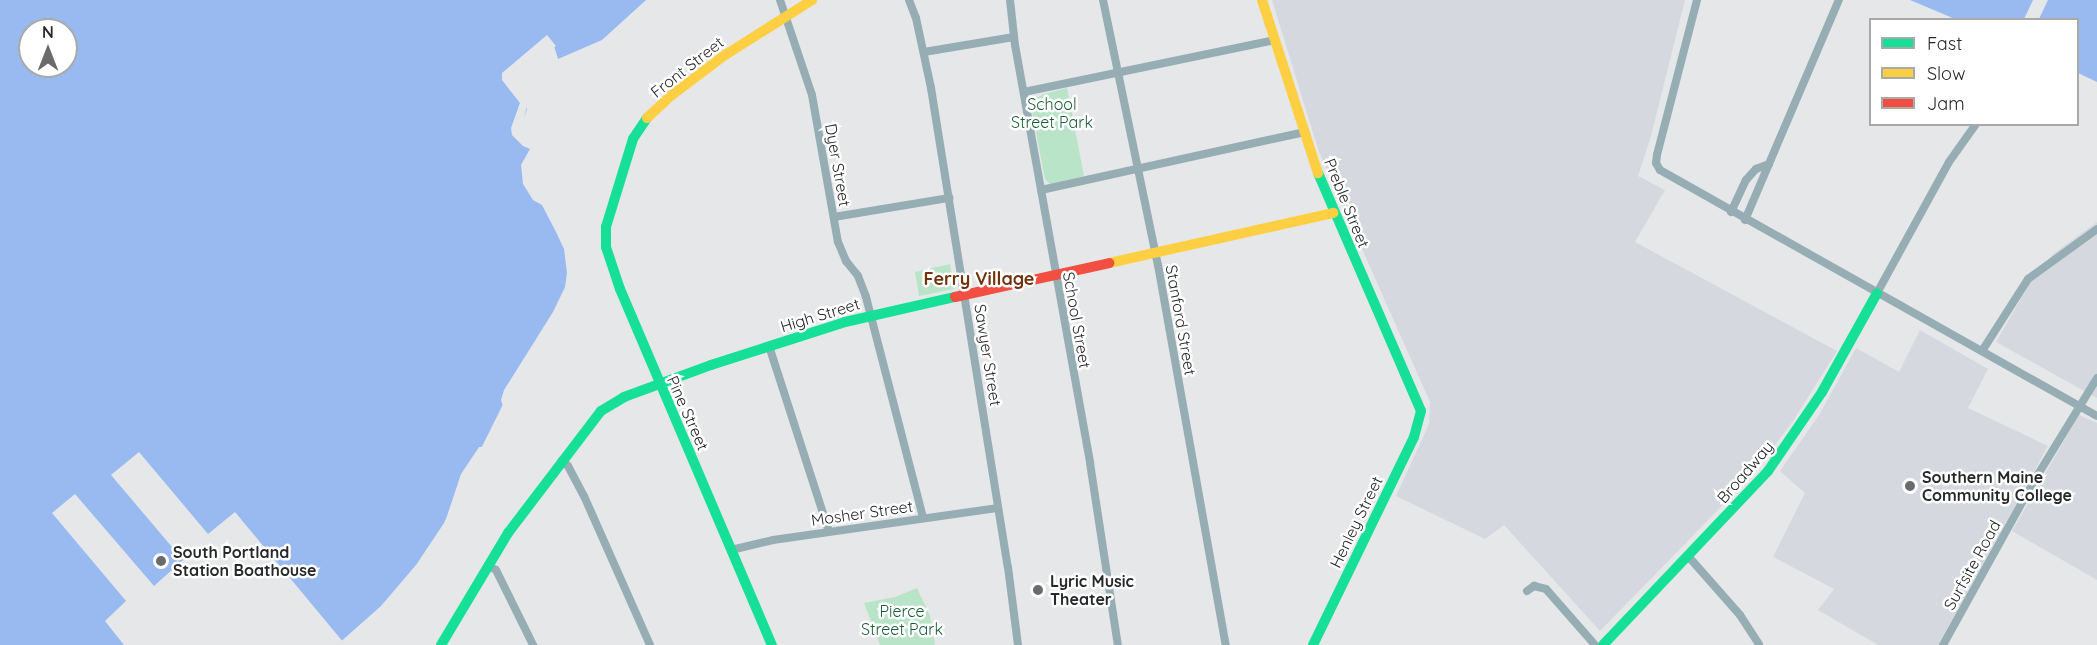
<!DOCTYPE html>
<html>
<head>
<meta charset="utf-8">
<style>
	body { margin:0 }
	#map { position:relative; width:2097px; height:645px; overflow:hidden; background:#e5e7e9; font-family:Quicksand,sans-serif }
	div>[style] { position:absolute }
	.built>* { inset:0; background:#d5d9df }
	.green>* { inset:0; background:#bae4c8 }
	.water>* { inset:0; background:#99baf1 }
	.pier>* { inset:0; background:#e5e7e9 }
	.street>* { height:8px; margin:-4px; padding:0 4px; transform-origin:4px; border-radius:4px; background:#96adb4 }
	.fast>* { height:10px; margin:-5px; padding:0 5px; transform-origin:5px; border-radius:5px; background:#16e098 }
	.slow>* { height:10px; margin:-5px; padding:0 5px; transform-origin:5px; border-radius:5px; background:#ffcf43 }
	.jam>* { height:10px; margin:-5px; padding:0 5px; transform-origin:5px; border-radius:5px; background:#f24e42 }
	.dots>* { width:16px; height:16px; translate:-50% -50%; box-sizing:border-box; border:3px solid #fff; border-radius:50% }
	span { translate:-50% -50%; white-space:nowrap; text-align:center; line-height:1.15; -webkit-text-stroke:5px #fff; paint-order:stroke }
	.street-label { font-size:16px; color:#272829 }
	.park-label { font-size:16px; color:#1d5d36 }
	.poi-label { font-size:16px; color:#272829; font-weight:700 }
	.left { translate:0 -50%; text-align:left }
	.neighbourhood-label { font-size:18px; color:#70330b; font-weight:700 }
	.legend { position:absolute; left:1869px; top:18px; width:210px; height:108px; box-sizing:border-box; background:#fff; border:2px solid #a9a9a9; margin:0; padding:8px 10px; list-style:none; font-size:18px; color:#272829 }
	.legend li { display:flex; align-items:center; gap:12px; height:30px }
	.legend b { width:30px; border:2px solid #a9a9a9 }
	.north { position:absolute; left:18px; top:18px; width:60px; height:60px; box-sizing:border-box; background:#fff; border:2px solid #a9a9a9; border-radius:50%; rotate:0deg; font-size:16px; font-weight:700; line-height:24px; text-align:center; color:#272829 }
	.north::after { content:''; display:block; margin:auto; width:21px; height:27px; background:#6a6b6c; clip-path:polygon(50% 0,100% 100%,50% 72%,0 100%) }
</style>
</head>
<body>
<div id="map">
	<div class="built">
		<i style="clip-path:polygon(1272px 0,1685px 0,1651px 136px,1638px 176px,1665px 190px,1635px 242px,1837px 351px,1793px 421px,1754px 473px,1600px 631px,1504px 525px,1485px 539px,1396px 496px,1429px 424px,1430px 402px,1319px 152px)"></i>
		<i style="clip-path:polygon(2097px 222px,2097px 398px,1996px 342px,2030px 283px,2053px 254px)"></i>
		<i style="clip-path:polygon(1920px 330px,1988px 369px,1968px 408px,2048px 446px,1938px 645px,1878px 645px,1818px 610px,1834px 589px,1773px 557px,1805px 493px,1780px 471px,1819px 415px,1856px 348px,1899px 372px)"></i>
		<i style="clip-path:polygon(2079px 415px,2097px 423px,2097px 580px,2012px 531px)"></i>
	</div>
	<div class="green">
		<i style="clip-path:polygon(1067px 88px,1084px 176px,1050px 184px,1045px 179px,1030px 101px,1044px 94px)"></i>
		<i style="clip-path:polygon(950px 264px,954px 289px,919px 296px,915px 272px)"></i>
		<i style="clip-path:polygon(917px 588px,930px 616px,935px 645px,880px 645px,864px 603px,895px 597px)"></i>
	</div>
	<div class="water">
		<i style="clip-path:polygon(evenodd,0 0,646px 0,602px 40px,558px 59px,554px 46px,548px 40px,506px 77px,527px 109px,521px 127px,521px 137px,531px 143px,529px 175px,569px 255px,569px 286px,529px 352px,444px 523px,416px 565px,381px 606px,337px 645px,0 645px,0 0,30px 30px,66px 30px,66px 66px,30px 66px,30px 30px)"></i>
		<i style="clip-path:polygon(1910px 0,2097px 0,2097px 82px,2078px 73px,2078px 20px,1955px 19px)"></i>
	</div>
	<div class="pier">
		<i style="clip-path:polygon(2033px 0,2048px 0,2039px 19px,2024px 19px)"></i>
		<i style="clip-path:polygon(547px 35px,556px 46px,552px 49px,547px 44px,512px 72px,510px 77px,527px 104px,522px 130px,538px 153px,532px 174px,547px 200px,571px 253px,574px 273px,572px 288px,552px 324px,531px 354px,504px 409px,501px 400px,504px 390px,553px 312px,565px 287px,567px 273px,564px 249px,556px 232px,542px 205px,533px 200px,523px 184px,521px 165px,530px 149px,523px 146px,512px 135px,511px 128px,520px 103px,502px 80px,502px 73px)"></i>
		<i style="clip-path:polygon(479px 447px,485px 447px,468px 476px,448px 523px,445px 522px,461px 474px)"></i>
		<i style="clip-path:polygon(139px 452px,208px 534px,235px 512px,344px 643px,341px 645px,124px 645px,105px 621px,126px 601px,52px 513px,75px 494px,154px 586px,183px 560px,111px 475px)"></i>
	</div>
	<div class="street">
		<i style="left:780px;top:0;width:100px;rotate:71.4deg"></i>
		<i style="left:812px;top:95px;width:149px;rotate:80deg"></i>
		<i style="left:838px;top:242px;width:21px;rotate:67deg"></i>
		<i style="left:846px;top:261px;width:19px;rotate:51deg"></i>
		<i style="left:858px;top:276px;width:22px;rotate:69deg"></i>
		<i style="left:866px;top:297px;width:228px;rotate:75.5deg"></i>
		<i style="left:909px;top:0;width:19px;rotate:69deg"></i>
		<i style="left:916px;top:18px;width:72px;rotate:77.9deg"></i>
		<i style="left:931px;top:88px;width:485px;rotate:80.9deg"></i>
		<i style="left:1008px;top:567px;width:79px;rotate:82.7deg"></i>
		<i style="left:1010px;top:0;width:45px;rotate:83.7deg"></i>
		<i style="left:1015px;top:45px;width:425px;rotate:79.8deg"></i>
		<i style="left:1090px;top:463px;width:184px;rotate:81.3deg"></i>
		<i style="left:1103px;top:0;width:271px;rotate:78.3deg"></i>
		<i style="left:1158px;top:265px;width:386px;rotate:79.9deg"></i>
		<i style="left:1697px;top:0;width:160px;rotate:104.5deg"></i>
		<i style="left:1657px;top:155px;width:8px;rotate:97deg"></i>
		<i style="left:1656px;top:163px;width:8px;rotate:60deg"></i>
		<i style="left:1660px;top:170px;width:501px;rotate:29.38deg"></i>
		<i style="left:924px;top:52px;width:91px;rotate:-9.5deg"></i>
		<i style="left:1024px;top:92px;width:256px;rotate:-11.7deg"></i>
		<i style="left:1041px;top:190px;width:269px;rotate:-12.4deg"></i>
		<i style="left:1731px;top:212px;width:35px;rotate:-65deg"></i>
		<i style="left:1746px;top:180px;width:15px;rotate:-48deg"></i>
		<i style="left:1756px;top:169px;width:14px;rotate:-21deg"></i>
		<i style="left:834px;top:217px;width:117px;rotate:-9.4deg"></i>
		<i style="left:1745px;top:220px;width:239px;rotate:-66.9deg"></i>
		<i style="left:1877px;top:293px;width:149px;rotate:-61.2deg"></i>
		<i style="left:1949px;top:162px;width:47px;rotate:-54.6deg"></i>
		<i style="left:769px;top:346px;width:195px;rotate:72.1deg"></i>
		<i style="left:1982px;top:351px;width:85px;rotate:-57.4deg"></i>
		<i style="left:2028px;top:279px;width:85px;rotate:-35.9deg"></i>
		<i style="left:562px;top:460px;width:8px;rotate:45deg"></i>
		<i style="left:568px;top:466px;width:34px;rotate:62deg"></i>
		<i style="left:584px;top:496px;width:163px;rotate:66.1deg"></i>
		<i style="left:731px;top:550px;width:43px;rotate:-13.4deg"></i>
		<i style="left:773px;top:540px;width:226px;rotate:-8.1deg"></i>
		<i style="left:1688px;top:556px;width:79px;rotate:48.6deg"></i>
		<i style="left:1740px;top:615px;width:35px;rotate:57deg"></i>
		<i style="left:488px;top:565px;width:9px;rotate:32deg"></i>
		<i style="left:496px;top:570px;width:84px;rotate:63.7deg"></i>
		<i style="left:1527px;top:591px;width:9px;rotate:-36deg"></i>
		<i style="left:1534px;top:586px;width:12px;rotate:14deg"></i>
		<i style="left:1546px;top:589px;width:74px;rotate:48.8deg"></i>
		<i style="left:1943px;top:645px;width:188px;rotate:-61deg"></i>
		<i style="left:2034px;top:481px;width:121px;rotate:-58.5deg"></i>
	</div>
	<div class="fast">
		<i style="left:647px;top:118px;width:25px;rotate:124deg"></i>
		<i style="left:633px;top:139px;width:92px;rotate:107.1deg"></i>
		<i style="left:606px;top:227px;width:20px;rotate:90deg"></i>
		<i style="left:606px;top:247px;width:44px;rotate:71.6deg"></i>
		<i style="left:620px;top:289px;width:387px;rotate:66.9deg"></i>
		<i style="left:441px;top:645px;width:131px;rotate:-59.1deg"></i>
		<i style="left:508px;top:533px;width:153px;rotate:-52.7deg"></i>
		<i style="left:601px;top:411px;width:27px;rotate:-31deg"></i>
		<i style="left:624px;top:397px;width:93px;rotate:-20.2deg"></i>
		<i style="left:711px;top:365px;width:141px;rotate:-17.8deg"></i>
		<i style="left:845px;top:322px;width:113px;rotate:-12.8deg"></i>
		<i style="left:1313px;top:645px;width:231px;rotate:-64.1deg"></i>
		<i style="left:1414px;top:437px;width:27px;rotate:-75deg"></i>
		<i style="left:1421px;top:411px;width:259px;rotate:-113.4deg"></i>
		<i style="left:1603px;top:645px;width:240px;rotate:-46.5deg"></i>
		<i style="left:1768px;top:471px;width:96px;rotate:-55.6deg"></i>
		<i style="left:1822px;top:392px;width:113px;rotate:-60.9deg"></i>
	</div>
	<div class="slow">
		<i style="left:1262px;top:0;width:182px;rotate:72.1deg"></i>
		<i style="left:647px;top:118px;width:34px;rotate:-43deg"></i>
		<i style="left:672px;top:95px;width:63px;rotate:-37.2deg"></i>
		<i style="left:722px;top:57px;width:107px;rotate:-32.3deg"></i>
		<i style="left:1109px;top:263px;width:230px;rotate:-12.6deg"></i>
	</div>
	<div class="jam">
		<i style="left:955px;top:297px;width:158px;rotate:-12.4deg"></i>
	</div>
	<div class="dots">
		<i style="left:1910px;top:486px;background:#6a6b6c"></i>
		<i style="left:161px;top:561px;background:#6a6b6c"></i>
		<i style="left:1038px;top:590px;background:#6a6b6c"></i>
	</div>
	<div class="street-label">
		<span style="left:687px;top:67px;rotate:-38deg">Front Street</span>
		<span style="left:838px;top:165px;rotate:80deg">Dyer Street</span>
		<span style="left:1347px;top:203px;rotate:68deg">Preble Street</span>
		<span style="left:820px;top:315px;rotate:-17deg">High Street</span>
		<span style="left:1077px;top:320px;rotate:80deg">School Street</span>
		<span style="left:1181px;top:320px;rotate:80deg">Stanford Street</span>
		<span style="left:988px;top:355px;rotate:81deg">Sawyer Street</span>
		<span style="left:688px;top:413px;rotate:66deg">Pine Street</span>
		<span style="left:1745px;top:472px;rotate:-49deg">Broadway</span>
		<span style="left:862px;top:513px;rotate:-8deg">Mosher Street</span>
		<span style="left:1356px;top:522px;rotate:-64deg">Henley Street</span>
		<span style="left:1972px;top:565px;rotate:-61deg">Surfsite Road</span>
	</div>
	<div class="park-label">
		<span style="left:1052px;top:113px">School<br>Street Park</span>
		<span style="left:902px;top:620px">Pierce<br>Street Park</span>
	</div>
	<div class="poi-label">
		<span class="left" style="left:1922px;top:486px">Southern Maine<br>Community College</span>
		<span class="left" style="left:173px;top:561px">South Portland<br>Station Boathouse</span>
		<span class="left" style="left:1050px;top:590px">Lyric Music<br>Theater</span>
	</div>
	<div class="neighbourhood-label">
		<span style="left:979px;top:279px">Ferry Village</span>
	</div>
	<ul class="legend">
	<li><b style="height:8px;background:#16e098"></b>Fast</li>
	<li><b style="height:8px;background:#ffcf43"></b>Slow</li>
	<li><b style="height:8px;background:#f24e42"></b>Jam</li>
	</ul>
	<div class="north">N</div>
</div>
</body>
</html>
